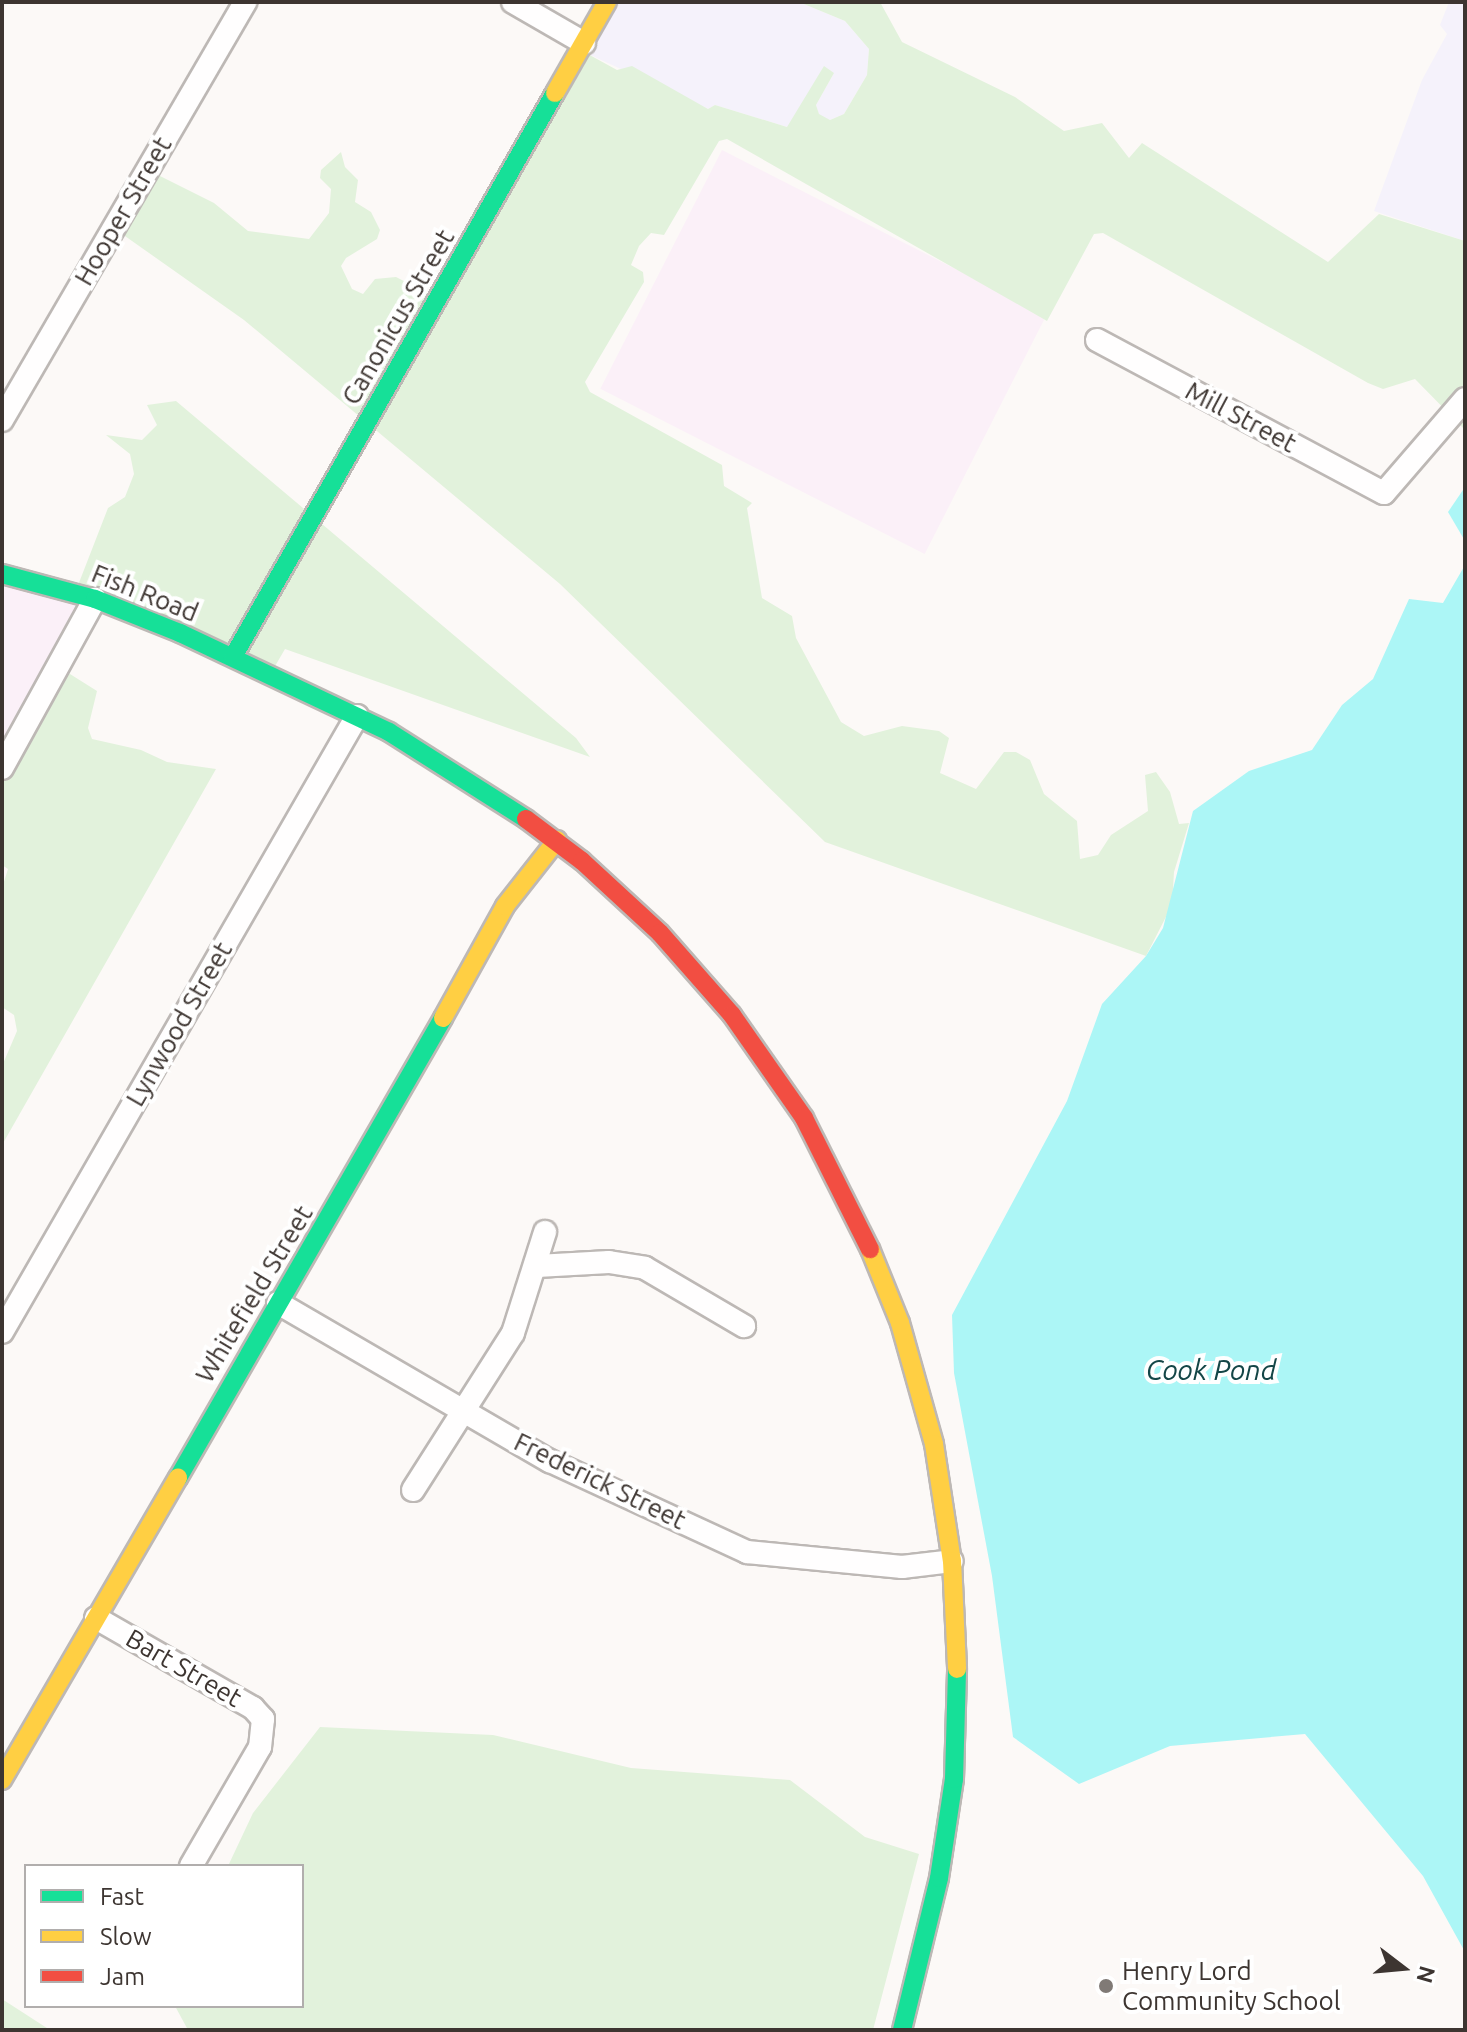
<!DOCTYPE html>
<style>
body{margin:0}
#map{position:relative;width:1467px;height:2032px;overflow:hidden;background:#fcf9f7;font-family:Ubuntu,sans-serif}
div>[style]{position:absolute}
.commercial>*{inset:0;background:#fbf0f8;transform-origin:0 0}
.industrial>*{inset:0;background:#f5f2fb}
.green>*{inset:0;background:#e2f2dc}
.water>*{inset:0;background:#acf6f6}
.roads{filter:drop-shadow(2px 0 #bdb8b5) drop-shadow(-2px 0 #bdb8b5) drop-shadow(0 2px #bdb8b5) drop-shadow(0 -2px #bdb8b5)}
.street>*{height:22px;margin:-11px;padding:0 11px;transform-origin:11px;border-radius:11px;background:#fffefe}
.fast>*{height:18px;margin:-9px;padding:0 9px;transform-origin:9px;border-radius:9px;background:#16e098}
.slow>*{height:18px;margin:-9px;padding:0 9px;transform-origin:9px;border-radius:9px;background:#ffcf43}
.jam>*{height:18px;margin:-9px;padding:0 9px;transform-origin:9px;border-radius:9px;background:#f24e42}
.dots>*{width:22px;height:22px;translate:-50% -50%;box-sizing:border-box;border:4px solid #fff;border-radius:50%}
span{translate:-50% -50%;white-space:nowrap;text-align:center;line-height:1.15;-webkit-text-stroke:8px #fff;paint-order:stroke}
.street-label{font-size:26px;color:#3d3531}
.poi-label{font-size:26px;color:#3d3531}
.left{translate:0 -50%;text-align:left}
.water-label{font-size:28px;color:#144647;font-style:italic}
.frame{position:absolute;inset:0;border:4px solid #3d3531;pointer-events:none}
.legend{position:absolute;left:24px;top:1864px;width:280px;height:144px;box-sizing:border-box;background:#fff;border:2px solid #b1aead;margin:0;padding:10px 14px;list-style:none;font-size:24px;color:#3d3531}
.legend li{display:flex;align-items:center;gap:16px;height:40px}
.legend b{width:40px;border:2px solid #b1aead}
.north{position:absolute;left:1363px;top:1928px;width:80px;height:80px;-webkit-text-stroke:6px #fff;paint-order:stroke;rotate:106deg;font-size:22px;font-weight:700;line-height:32px;text-align:center;color:#3d3531}
.north::after{content:'';display:block;margin:auto;width:28px;height:36px;background:#3d3531;clip-path:polygon(50% 0,100% 100%,50% 72%,0 100%)}
</style>
<div id="map">
<div class="commercial">
<i style="left:722px;top:150px;width:364px;height:268px;rotate:27deg"></i>
<i style="clip-path:polygon(2px 575px,91px 602px,2px 760px)"></i>
</div>
<div class="industrial">
<i style="clip-path:polygon(604px 2px,799px 2px,845px 21px,869px 49px,867px 75px,844px 114px,830px 120px,819px 115px,816px 105px,834px 73px,787px 127px,715px 105px,708px 109px,586px 53px)"></i>
<i style="clip-path:polygon(1449px 2px,1465px 2px,1465px 241px,1374px 211px,1422px 80px,1447px 34px,1440px 25px)"></i>
</div>
<div class="green">
<i style="clip-path:polygon(799px 2px,880px 2px,902px 42px,1015px 97px,1064px 131px,1102px 123px,1129px 158px,1142px 143px,1328px 262px,1379px 214px,1465px 241px,1465px 430px,1415px 379px,1383px 389px,1368px 383px,1103px 233px,1094px 234px,1047px 321px,727px 139px,719px 141px,664px 235px,651px 233px,639px 246px,631px 265px,643px 272px,644px 282px,585px 382px,590px 392px,722px 465px,724px 486px,752px 503px,747px 508px,762px 598px,792px 616px,796px 638px,841px 722px,864px 736px,902px 726px,939px 731px,949px 738px,940px 773px,976px 789px,1004px 752px,1016px 752px,1030px 760px,1044px 794px,1077px 821px,1080px 859px,1098px 855px,1111px 835px,1148px 811px,1145px 775px,1156px 772px,1170px 792px,1179px 824px,1189px 823px,1174px 872px,1172px 905px,1146px 956px,825px 842px,560px 584px,244px 320px,115px 229px,150px 171px,214px 203px,248px 231px,309px 239px,329px 213px,331px 189px,320px 178px,321px 170px,341px 152px,345px 167px,358px 180px,355px 202px,371px 212px,380px 230px,377px 239px,346px 258px,341px 266px,352px 289px,363px 294px,375px 279px,396px 277px,433px 296px,586px 53px,617px 70px,632px 66px,708px 109px,715px 105px,787px 127px,824px 66px,834px 73px,816px 105px,819px 114px,830px 120px,844px 114px,867px 75px,869px 49px,845px 21px)"></i>
<i style="clip-path:polygon(176px 401px,576px 738px,590px 757px,285px 649px,271px 673px,75px 593px,108px 508px,125px 497px,134px 474px,130px 454px,106px 435px,142px 440px,157px 425px,147px 405px)"></i>
<i style="clip-path:polygon(62px 669px,97px 691px,88px 728px,92px 739px,141px 750px,167px 762px,216px 769px,2px 1145px,2px 1066px,17px 1031px,14px 1015px,2px 1007px,2px 888px,8px 869px,2px 865px,2px 761px)"></i>
<i style="clip-path:polygon(320px 1727px,493px 1735px,631px 1768px,790px 1780px,865px 1837px,919px 1854px,873px 2030px,188px 2030px,175px 2006px,302px 2006px,302px 1866px,228px 1866px,253px 1813px)"></i>
<i style="clip-path:polygon(2px 1999px,50px 2030px,2px 2030px)"></i>
</div>
<div class="water">
<i style="clip-path:polygon(1465px 487px,1465px 541px,1448px 512px)"></i>
<i style="clip-path:polygon(1465px 565px,1465px 1952px,1423px 1876px,1305px 1734px,1170px 1746px,1079px 1784px,1013px 1737px,992px 1576px,954px 1373px,952px 1315px,1067px 1101px,1102px 1004px,1146px 956px,1163px 928px,1193px 811px,1249px 771px,1312px 750px,1342px 705px,1373px 679px,1409px 599px,1443px 603px)"></i>
</div>
<div class="roads">
<div class="street">
<i style="left:513px;top:2px;width:82px;rotate:30deg"></i>
<i style="left:1097px;top:340px;width:325px;rotate:28.1deg"></i>
<i style="left:1384px;top:493px;width:124px;rotate:-49.2deg"></i>
<i style="left:2px;top:420px;width:484px;rotate:-59.8deg"></i>
<i style="left:2px;top:768px;width:193px;rotate:-61.2deg"></i>
<i style="left:537px;top:1266px;width:72px;rotate:-3.2deg"></i>
<i style="left:609px;top:1262px;width:36px;rotate:9deg"></i>
<i style="left:645px;top:1268px;width:115px;rotate:30.4deg"></i>
<i style="left:278px;top:1303px;width:315px;rotate:30.2deg"></i>
<i style="left:550px;top:1461px;width:217px;rotate:24.8deg"></i>
<i style="left:747px;top:1552px;width:156px;rotate:5.5deg"></i>
<i style="left:902px;top:1567px;width:50px;rotate:-6.8deg"></i>
<i style="left:2px;top:1332px;width:711px;rotate:-60.05deg"></i>
<i style="left:413px;top:1490px;width:186px;rotate:-57.5deg"></i>
<i style="left:513px;top:1333px;width:106px;rotate:-72.4deg"></i>
<i style="left:96px;top:1618px;width:181px;rotate:29.8deg"></i>
<i style="left:253px;top:1708px;width:15px;rotate:48deg"></i>
<i style="left:263px;top:1719px;width:28px;rotate:96deg"></i>
<i style="left:260px;top:1747px;width:138px;rotate:120.1deg"></i>
</div>
<div class="fast">
<i style="left:2px;top:574px;width:96px;rotate:15deg"></i>
<i style="left:95px;top:599px;width:92px;rotate:21.8deg"></i>
<i style="left:180px;top:633px;width:231px;rotate:25.3deg"></i>
<i style="left:389px;top:732px;width:162px;rotate:32.4deg"></i>
<i style="left:233px;top:657px;width:649px;rotate:-60.28deg"></i>
<i style="left:178px;top:1478px;width:531px;rotate:-60.05deg"></i>
<i style="left:902px;top:2030px;width:156px;rotate:-76.3deg"></i>
<i style="left:939px;top:1878px;width:100px;rotate:-81.4deg"></i>
<i style="left:954px;top:1779px;width:110px;rotate:-88.4deg"></i>
</div>
<div class="slow">
<i style="left:555px;top:93px;width:105px;rotate:-60.3deg"></i>
<i style="left:443px;top:1018px;width:128px;rotate:-61deg"></i>
<i style="left:505px;top:906px;width:84px;rotate:-51.8deg"></i>
<i style="left:870px;top:1249px;width:80px;rotate:67.9deg"></i>
<i style="left:900px;top:1323px;width:126px;rotate:74.3deg"></i>
<i style="left:934px;top:1444px;width:118px;rotate:81.3deg"></i>
<i style="left:952px;top:1561px;width:108px;rotate:87.3deg"></i>
<i style="left:2px;top:1780px;width:350px;rotate:-59.8deg"></i>
</div>
<div class="jam">
<i style="left:526px;top:819px;width:70px;rotate:36.9deg"></i>
<i style="left:582px;top:861px;width:106px;rotate:42.7deg"></i>
<i style="left:660px;top:933px;width:109px;rotate:48.7deg"></i>
<i style="left:732px;top:1015px;width:126px;rotate:55deg"></i>
<i style="left:804px;top:1118px;width:147px;rotate:63.3deg"></i>
</div>
</div>
<div class="dots">
<i style="left:1106px;top:1986px;background:#807a76"></i>
</div>
<div class="street-label">
<span style="left:123px;top:211px;rotate:-60deg">Hooper Street</span>
<span style="left:398px;top:317px;rotate:-60deg">Canonicus Street</span>
<span style="left:1241px;top:417px;rotate:28deg">Mill Street</span>
<span style="left:145px;top:593px;rotate:22deg">Fish Road</span>
<span style="left:179px;top:1024px;rotate:-60deg">Lynwood Street</span>
<span style="left:254px;top:1294px;rotate:-59deg">Whitefield Street</span>
<span style="left:600px;top:1481px;rotate:26deg">Frederick Street</span>
<span style="left:184px;top:1668px;rotate:30deg">Bart Street</span>
</div>
<div class="poi-label">
<span class="left" style="left:1122px;top:1986px">Henry Lord<br>Community School</span>
</div>
<div class="water-label">
<span style="left:1211px;top:1370px">Cook Pond</span>
</div>
<div class="frame"></div>
<ul class="legend">
<li><b style="height:10px;background:#16e098"></b>Fast</li>
<li><b style="height:10px;background:#ffcf43"></b>Slow</li>
<li><b style="height:10px;background:#f24e42"></b>Jam</li>
</ul>
<div class="north">N</div>
</div>
